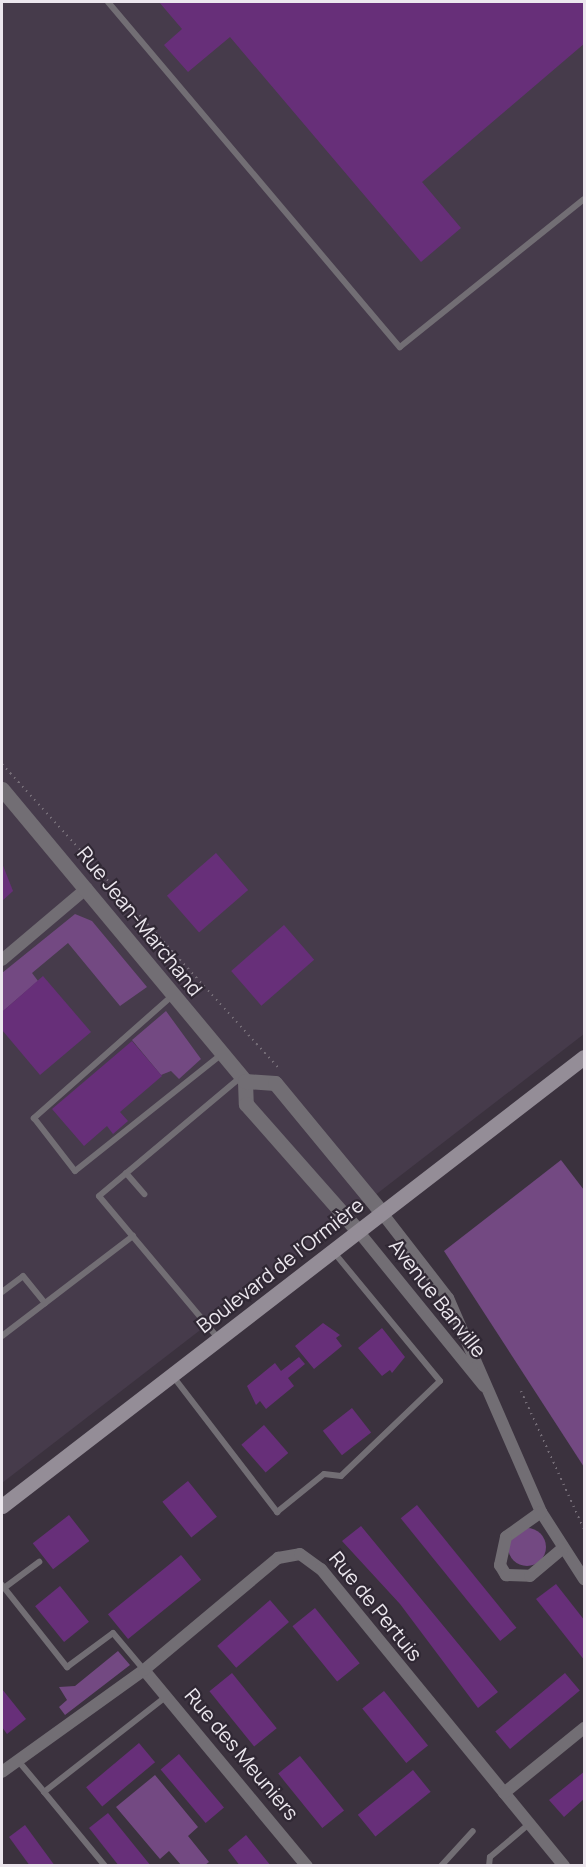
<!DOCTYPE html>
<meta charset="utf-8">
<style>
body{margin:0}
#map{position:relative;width:586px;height:1867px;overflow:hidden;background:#3b323e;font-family:Manrope,sans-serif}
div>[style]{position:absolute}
.built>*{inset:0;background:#463b4b}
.green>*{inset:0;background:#734982}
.round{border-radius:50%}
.building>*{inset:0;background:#672f79;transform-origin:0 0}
.path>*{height:2px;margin-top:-1px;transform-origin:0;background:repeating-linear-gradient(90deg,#756d77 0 1.5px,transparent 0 6px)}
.service>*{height:6px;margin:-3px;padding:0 3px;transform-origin:3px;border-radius:3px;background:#726e74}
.minor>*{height:12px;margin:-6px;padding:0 6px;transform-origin:6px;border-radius:6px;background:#726e74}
.tertiary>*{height:15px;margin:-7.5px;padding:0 7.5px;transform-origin:7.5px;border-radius:7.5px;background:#726e74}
.secondary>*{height:15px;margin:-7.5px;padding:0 7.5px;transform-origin:7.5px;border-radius:7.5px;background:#948d97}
span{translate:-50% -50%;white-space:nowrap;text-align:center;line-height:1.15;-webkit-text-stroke:4.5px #302834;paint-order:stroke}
.street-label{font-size:20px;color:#ece7ee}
.frame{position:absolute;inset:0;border:3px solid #ece7ee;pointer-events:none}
</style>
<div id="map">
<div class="built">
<i style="clip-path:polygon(2px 2px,584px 2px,584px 1034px,2px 1483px)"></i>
</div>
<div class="green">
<i style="clip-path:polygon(75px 914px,92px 921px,147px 987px,120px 1006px,68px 943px,32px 973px,38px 981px,2px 1012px,2px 973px)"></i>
<i style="clip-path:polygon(166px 1011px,201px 1059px,179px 1079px,171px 1071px,161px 1075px,132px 1040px)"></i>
<i style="clip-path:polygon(561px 1160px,584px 1190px,584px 1467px,444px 1251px)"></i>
<i class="round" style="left:508px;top:1528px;width:38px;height:38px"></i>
<i style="clip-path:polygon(118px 1651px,130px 1665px,65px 1715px,59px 1707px,67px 1700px,59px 1687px,75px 1686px)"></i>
<i style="clip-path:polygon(155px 1775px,198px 1827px,188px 1836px,209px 1862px,205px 1865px,181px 1865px,169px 1851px,160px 1859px,116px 1807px)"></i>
</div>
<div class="building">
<i style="clip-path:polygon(159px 2px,585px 2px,585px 43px,422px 182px,461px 228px,421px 262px,230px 37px,188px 72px,164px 45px,182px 29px)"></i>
<i style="left:216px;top:853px;width:49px;height:65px;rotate:49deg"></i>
<i style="clip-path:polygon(2px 863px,13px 891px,2px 901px)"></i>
<i style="left:284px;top:925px;width:46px;height:70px;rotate:49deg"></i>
<i style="clip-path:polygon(43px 976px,91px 1032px,40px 1075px,2px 1030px,2px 1012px)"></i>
<i style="clip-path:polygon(132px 1041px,162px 1076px,120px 1112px,128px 1121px,113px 1134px,107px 1126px,84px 1146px,52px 1109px)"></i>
<i style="clip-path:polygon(323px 1323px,340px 1335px,336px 1338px,342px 1346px,314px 1369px,295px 1346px)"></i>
<i style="clip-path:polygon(382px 1328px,405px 1357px,392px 1373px,390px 1370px,382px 1376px,358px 1348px)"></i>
<i style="clip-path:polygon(299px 1357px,305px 1364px,288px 1378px,294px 1386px,266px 1409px,260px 1401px,256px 1405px,247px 1386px,275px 1363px,281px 1371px)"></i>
<i style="left:352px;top:1408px;width:31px;height:37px;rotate:52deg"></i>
<i style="left:264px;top:1425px;width:37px;height:30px;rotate:49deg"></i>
<i style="left:188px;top:1481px;width:46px;height:33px;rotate:51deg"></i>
<i style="left:417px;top:1505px;width:158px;height:21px;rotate:51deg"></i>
<i style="left:69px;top:1515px;width:33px;height:46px;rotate:52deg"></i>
<i style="clip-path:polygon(361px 1526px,498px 1692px,478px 1708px,400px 1604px,342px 1541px)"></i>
<i style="left:181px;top:1555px;width:32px;height:94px;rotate:51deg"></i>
<i style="clip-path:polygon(556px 1584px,585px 1621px,585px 1661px,536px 1599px)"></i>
<i style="left:60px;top:1586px;width:46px;height:32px;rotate:51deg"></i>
<i style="left:270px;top:1600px;width:29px;height:70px;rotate:49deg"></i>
<i style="left:315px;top:1608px;width:71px;height:29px;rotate:51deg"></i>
<i style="left:232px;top:1673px;width:71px;height:29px;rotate:51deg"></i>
<i style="left:565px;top:1673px;width:23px;height:91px;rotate:50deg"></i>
<i style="clip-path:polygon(2px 1689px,26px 1719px,7px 1734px,2px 1727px)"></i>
<i style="left:384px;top:1691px;width:70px;height:28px;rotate:51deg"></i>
<i style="left:139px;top:1743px;width:25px;height:69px;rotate:50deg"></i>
<i style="left:179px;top:1754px;width:70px;height:24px;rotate:50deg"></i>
<i style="left:300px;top:1756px;width:70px;height:28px;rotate:51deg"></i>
<i style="left:413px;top:1770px;width:28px;height:71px;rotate:51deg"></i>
<i style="clip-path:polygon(585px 1771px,585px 1798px,564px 1817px,549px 1800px)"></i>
<i style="clip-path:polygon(108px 1813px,151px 1866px,119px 1866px,89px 1828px)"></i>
<i style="clip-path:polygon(25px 1825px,55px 1866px,30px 1866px,9px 1837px)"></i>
<i style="clip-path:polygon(246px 1835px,271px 1866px,240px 1866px,228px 1850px)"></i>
</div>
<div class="path">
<i style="left:2px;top:764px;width:413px;rotate:47.7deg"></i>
<i style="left:521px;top:1391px;width:152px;rotate:65.5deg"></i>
</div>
<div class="service">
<i style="left:108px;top:2px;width:452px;rotate:49.8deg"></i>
<i style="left:400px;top:347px;width:236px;rotate:-38.8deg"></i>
<i style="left:173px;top:995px;width:186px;rotate:138.5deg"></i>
<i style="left:34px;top:1118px;width:67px;rotate:52.3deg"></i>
<i style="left:75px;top:1171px;width:186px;rotate:-38.5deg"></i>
<i style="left:126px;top:1173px;width:28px;rotate:49deg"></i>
<i style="left:2px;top:1292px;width:26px;rotate:-37deg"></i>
<i style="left:23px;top:1276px;width:35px;rotate:51deg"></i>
<i style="left:2px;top:1336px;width:165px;rotate:-37.4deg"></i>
<i style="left:218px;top:1338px;width:185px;rotate:-130deg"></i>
<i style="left:99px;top:1196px;width:185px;rotate:-40deg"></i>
<i style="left:172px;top:1375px;width:173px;rotate:52.5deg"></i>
<i style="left:277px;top:1512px;width:60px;rotate:-39deg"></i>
<i style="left:324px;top:1474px;width:17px;rotate:7deg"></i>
<i style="left:341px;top:1476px;width:137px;rotate:-43.8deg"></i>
<i style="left:440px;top:1381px;width:168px;rotate:-129.5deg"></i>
<i style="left:2px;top:1585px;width:105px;rotate:51.6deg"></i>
<i style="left:67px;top:1667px;width:57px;rotate:-36.5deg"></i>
<i style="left:113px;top:1633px;width:48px;rotate:50deg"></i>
<i style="left:4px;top:1588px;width:44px;rotate:-36.6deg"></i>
<i style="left:20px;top:1763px;width:38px;rotate:50deg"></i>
<i style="left:105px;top:1866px;width:96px;rotate:-129.5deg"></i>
<i style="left:44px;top:1792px;width:156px;rotate:-38deg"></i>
<i style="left:441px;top:1866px;width:47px;rotate:-47.6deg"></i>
<i style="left:489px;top:1866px;width:9px;rotate:-84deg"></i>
<i style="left:490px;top:1857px;width:51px;rotate:-40.2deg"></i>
</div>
<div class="minor">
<i style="left:2px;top:960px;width:111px;rotate:-40.3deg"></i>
<i style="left:382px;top:1213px;width:108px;rotate:52.2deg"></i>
<i style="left:448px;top:1298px;width:233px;rotate:66.5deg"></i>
<i style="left:541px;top:1512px;width:80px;rotate:57.3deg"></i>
<i style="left:358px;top:1231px;width:200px;rotate:50.9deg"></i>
<i style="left:541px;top:1512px;width:43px;rotate:144.5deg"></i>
<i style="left:506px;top:1537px;width:29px;rotate:102deg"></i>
<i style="left:500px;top:1565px;width:12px;rotate:59deg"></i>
<i style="left:506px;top:1575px;width:24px;rotate:2deg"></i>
<i style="left:530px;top:1576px;width:42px;rotate:-40.2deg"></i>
<i style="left:144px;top:1670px;width:255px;rotate:50.3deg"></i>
<i style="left:2px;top:1772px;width:175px;rotate:-35.7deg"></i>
<i style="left:144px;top:1670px;width:175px;rotate:-39.9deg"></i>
<i style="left:278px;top:1558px;width:22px;rotate:-10deg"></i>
<i style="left:300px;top:1554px;width:26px;rotate:36deg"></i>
<i style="left:321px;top:1569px;width:384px;rotate:50.7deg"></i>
<i style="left:504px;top:1793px;width:103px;rotate:-39.1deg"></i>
</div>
<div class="tertiary">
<i style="left:2px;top:789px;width:380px;rotate:50.2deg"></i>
<i style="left:245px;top:1081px;width:23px;rotate:88deg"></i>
<i style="left:246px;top:1104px;width:169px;rotate:48.6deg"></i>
<i style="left:245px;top:1081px;width:30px;rotate:4deg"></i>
<i style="left:275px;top:1083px;width:168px;rotate:50.5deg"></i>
</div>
<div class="secondary">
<i style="left:2px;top:1506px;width:735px;rotate:-37.65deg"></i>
</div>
<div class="street-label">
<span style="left:140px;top:921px;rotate:51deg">Rue Jean-Marchand</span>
<span style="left:280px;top:1265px;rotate:-38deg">Boulevard de l'Ormière</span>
<span style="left:438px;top:1298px;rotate:52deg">Avenue Banville</span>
<span style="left:376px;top:1606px;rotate:51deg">Rue de Pertuis</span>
<span style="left:242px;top:1754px;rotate:50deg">Rue des Meuniers</span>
</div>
<div class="frame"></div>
</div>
